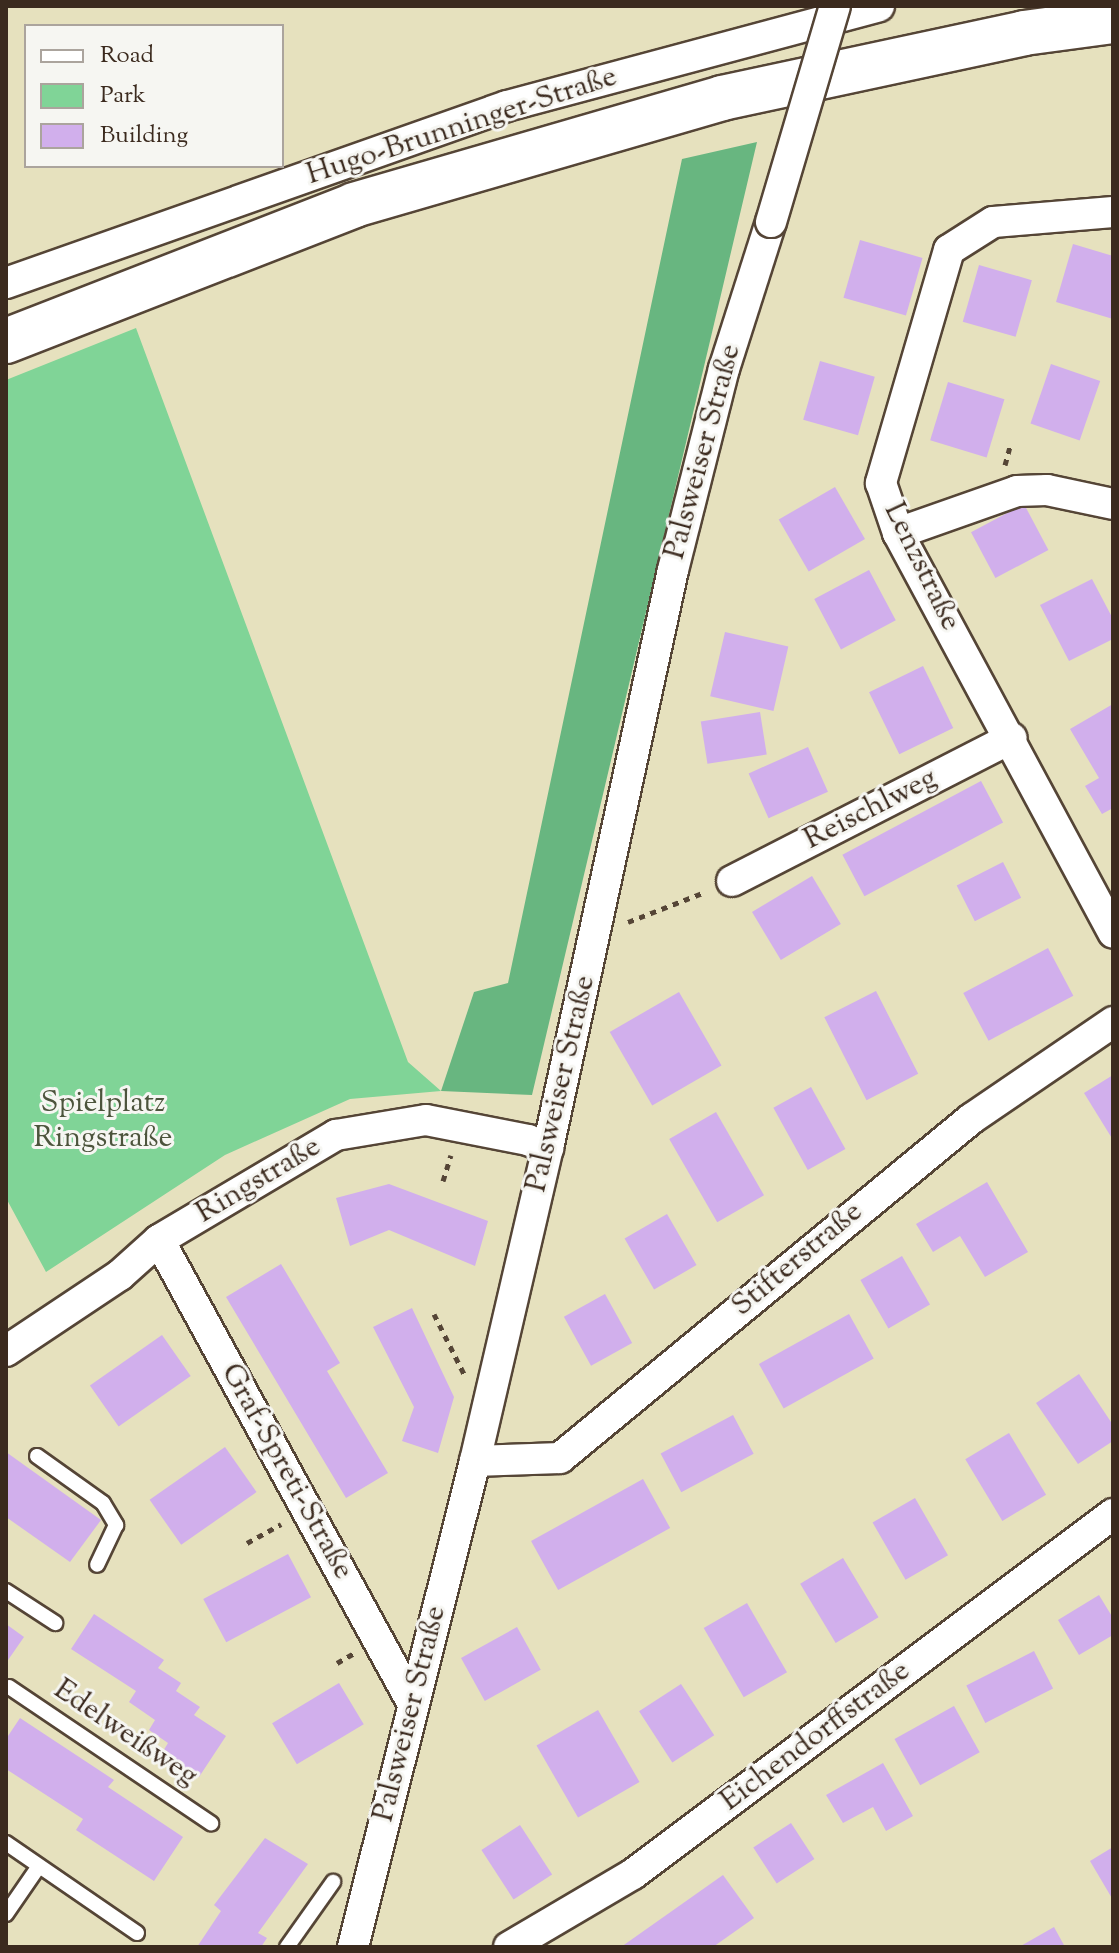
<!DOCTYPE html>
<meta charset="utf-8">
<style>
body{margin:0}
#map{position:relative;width:1119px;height:1953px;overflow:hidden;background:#e6e1be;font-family:"Sorts Mill Goudy",serif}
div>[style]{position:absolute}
.green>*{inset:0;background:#80d497}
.forest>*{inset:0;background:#68b680}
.building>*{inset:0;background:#d1afec;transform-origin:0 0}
.path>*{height:5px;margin-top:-2.5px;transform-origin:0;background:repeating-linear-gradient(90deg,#554536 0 6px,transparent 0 12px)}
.roads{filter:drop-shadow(2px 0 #554536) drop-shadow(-2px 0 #554536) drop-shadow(0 2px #554536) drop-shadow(0 -2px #554536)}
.lane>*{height:14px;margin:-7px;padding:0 7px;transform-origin:7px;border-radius:7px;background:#fff}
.street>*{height:30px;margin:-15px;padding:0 15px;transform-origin:15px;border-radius:15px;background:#fff}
.highway>*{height:44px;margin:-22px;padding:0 22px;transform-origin:22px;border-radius:22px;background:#fff}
.bridges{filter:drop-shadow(2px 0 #554536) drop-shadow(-2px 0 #554536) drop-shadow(0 2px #554536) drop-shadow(0 -2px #554536)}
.street-bridge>*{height:30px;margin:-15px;padding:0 15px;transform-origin:15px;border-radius:15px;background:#fff}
span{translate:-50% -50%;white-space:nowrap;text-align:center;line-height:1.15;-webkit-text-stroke:6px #f6f6f2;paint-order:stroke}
.street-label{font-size:30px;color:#3b2a1e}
.park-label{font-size:30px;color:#4c543c}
.frame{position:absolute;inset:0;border:8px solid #3b2a1e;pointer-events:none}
.legend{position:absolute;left:24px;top:24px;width:260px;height:144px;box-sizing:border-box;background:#f6f6f2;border:2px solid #aba49d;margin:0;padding:10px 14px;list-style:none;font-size:24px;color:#3b2a1e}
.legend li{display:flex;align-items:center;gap:16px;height:40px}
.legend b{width:40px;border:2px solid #aba49d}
</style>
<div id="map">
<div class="green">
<i style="clip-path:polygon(136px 328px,408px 1062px,441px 1091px,350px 1099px,225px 1155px,46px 1272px,6px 1198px,6px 380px)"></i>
</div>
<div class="forest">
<i style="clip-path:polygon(757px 142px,532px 1095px,441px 1091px,474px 992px,508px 983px,682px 159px)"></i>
</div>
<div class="building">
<i style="left:860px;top:240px;width:65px;height:60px;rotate:16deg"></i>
<i style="clip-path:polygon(1073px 244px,1113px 256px,1113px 319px,1056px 302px)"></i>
<i style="left:979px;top:265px;width:55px;height:59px;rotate:16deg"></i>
<i style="left:820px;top:361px;width:57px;height:61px;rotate:16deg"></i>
<i style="left:1051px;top:364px;width:52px;height:63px;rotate:19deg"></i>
<i style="left:948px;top:382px;width:59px;height:61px;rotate:17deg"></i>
<i style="left:835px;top:487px;width:60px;height:65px;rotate:60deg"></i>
<i style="left:1024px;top:504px;width:52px;height:60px;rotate:62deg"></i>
<i style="left:869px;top:570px;width:57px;height:62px;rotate:62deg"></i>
<i style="clip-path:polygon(1092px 579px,1113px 619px,1113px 639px,1069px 661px,1040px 605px)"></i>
<i style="left:725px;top:632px;width:65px;height:66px;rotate:13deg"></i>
<i style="left:923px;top:666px;width:69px;height:60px;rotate:64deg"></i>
<i style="clip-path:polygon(1113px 704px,1113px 808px,1102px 814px,1085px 786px,1099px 778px,1070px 729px)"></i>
<i style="left:760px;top:712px;width:43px;height:60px;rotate:81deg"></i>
<i style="left:808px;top:747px;width:49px;height:65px;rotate:66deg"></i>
<i style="left:981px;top:781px;width:47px;height:157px;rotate:62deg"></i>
<i style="left:1003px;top:862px;width:40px;height:52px;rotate:63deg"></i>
<i style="left:812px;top:876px;width:56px;height:70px;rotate:59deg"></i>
<i style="left:1048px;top:948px;width:54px;height:96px;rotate:62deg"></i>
<i style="left:876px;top:991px;width:93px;height:58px;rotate:63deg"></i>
<i style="left:679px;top:992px;width:85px;height:80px;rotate:60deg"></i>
<i style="clip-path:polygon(1113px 1075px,1113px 1140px,1084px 1093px)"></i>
<i style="left:811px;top:1087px;width:71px;height:43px;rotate:61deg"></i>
<i style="left:716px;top:1112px;width:96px;height:54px;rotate:60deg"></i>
<i style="clip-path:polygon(987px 1182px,1028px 1252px,985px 1277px,960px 1236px,933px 1252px,916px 1224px)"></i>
<i style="clip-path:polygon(389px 1184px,488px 1221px,475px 1266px,389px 1230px,350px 1246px,336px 1198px)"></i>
<i style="left:667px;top:1214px;width:59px;height:49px;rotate:60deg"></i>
<i style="left:902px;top:1256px;width:56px;height:48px;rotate:60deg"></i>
<i style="clip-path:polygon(281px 1264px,340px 1363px,327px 1371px,388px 1473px,346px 1498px,226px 1297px)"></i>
<i style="left:605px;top:1294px;width:56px;height:47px;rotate:61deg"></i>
<i style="clip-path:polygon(412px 1308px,454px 1397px,438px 1453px,402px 1441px,414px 1407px,373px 1327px)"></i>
<i style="left:849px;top:1314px;width:51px;height:103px;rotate:61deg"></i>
<i style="left:162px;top:1335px;width:50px;height:88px;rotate:55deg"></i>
<i style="clip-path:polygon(1079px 1374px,1113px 1425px,1113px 1441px,1078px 1464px,1036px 1403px)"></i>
<i style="left:733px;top:1415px;width:44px;height:82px;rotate:62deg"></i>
<i style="left:1009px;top:1433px;width:72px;height:51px;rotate:59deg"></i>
<i style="left:225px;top:1447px;width:55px;height:92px;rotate:55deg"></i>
<i style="clip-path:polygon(6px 1452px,101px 1520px,70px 1562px,6px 1517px)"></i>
<i style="left:643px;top:1479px;width:56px;height:128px;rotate:61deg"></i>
<i style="left:915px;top:1498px;width:66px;height:49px;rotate:60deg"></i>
<i style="left:288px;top:1554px;width:49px;height:96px;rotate:62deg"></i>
<i style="left:843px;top:1558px;width:69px;height:50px;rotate:59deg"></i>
<i style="clip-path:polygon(1099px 1595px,1113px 1618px,1113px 1635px,1079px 1655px,1058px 1620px)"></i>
<i style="left:747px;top:1603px;width:80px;height:50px;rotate:60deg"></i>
<i style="clip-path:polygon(94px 1614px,164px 1660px,158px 1668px,181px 1683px,176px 1691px,200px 1707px,194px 1715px,226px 1736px,199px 1777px,162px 1753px,168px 1743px,149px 1730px,155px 1720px,129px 1702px,136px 1691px,71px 1649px)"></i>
<i style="clip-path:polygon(6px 1624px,24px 1637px,6px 1663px)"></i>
<i style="left:517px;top:1627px;width:49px;height:64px;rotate:61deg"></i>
<i style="left:1034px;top:1651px;width:42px;height:76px;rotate:63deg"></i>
<i style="left:339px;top:1683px;width:48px;height:78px;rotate:59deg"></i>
<i style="left:681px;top:1684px;width:61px;height:50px;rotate:57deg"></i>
<i style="left:954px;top:1706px;width:53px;height:68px;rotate:61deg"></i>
<i style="left:598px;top:1710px;width:83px;height:71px;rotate:60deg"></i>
<i style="clip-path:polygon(20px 1718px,114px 1780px,108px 1787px,183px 1837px,154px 1881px,76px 1830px,83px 1819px,6px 1769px,6px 1739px)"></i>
<i style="clip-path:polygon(883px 1763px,913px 1816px,886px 1831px,873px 1807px,843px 1823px,826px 1795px)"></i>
<i style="left:791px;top:1823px;width:43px;height:45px;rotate:57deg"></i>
<i style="left:520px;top:1825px;width:59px;height:46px;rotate:57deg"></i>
<i style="clip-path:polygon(265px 1838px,308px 1864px,258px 1933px,267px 1938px,261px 1947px,197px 1947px,221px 1911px,214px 1905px)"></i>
<i style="clip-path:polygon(1113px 1847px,1113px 1900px,1090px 1861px)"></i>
<i style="clip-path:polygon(723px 1875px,754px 1918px,713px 1947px,621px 1947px)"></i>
<i style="clip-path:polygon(1054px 1927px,1065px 1947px,1019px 1947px)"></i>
</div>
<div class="path">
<i style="left:1005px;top:465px;width:23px;rotate:-75deg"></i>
<i style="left:628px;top:922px;width:83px;rotate:-21.3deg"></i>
<i style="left:443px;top:1181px;width:27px;rotate:-73deg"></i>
<i style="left:434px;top:1314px;width:67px;rotate:63.4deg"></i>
<i style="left:247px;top:1543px;width:39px;rotate:-29deg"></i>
<i style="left:337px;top:1663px;width:20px;rotate:-30deg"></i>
</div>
<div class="roads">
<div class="lane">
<i style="left:37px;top:1456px;width:81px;rotate:35.5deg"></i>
<i style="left:103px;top:1503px;width:26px;rotate:59deg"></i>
<i style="left:116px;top:1525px;width:44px;rotate:115.4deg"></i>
<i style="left:6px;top:1591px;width:59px;rotate:33.1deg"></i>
<i style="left:9px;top:1687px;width:244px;rotate:34deg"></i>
<i style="left:6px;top:1843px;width:159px;rotate:34.5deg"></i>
<i style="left:6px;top:1914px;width:58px;rotate:-55.5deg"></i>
<i style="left:287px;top:1947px;width:80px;rotate:-54.7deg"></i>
</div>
<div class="street">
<i style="left:1113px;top:212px;width:120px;rotate:175.2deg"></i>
<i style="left:993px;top:222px;width:52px;rotate:147.5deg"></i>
<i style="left:949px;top:250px;width:243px;rotate:106.3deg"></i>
<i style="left:881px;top:483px;width:53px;rotate:71.2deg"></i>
<i style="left:898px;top:533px;width:454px;rotate:61.7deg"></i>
<i style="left:6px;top:283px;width:531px;rotate:-19.46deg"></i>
<i style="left:507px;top:106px;width:385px;rotate:-15deg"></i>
<i style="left:898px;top:533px;width:126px;rotate:-19.4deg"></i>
<i style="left:1017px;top:491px;width:30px;rotate:-2deg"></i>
<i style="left:1047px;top:490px;width:67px;rotate:12deg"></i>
<i style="left:732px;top:881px;width:314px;rotate:-27.1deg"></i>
<i style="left:159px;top:1240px;width:529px;rotate:61.3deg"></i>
<i style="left:6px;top:1351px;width:137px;rotate:-33.7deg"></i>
<i style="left:120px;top:1275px;width:52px;rotate:-41.9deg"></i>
<i style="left:159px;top:1240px;width:206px;rotate:-30.7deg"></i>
<i style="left:336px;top:1135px;width:91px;rotate:-9.5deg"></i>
<i style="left:426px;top:1120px;width:104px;rotate:11.1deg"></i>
<i style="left:528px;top:1140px;width:22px;rotate:22deg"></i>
<i style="left:475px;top:1461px;width:85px;rotate:-2deg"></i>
<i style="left:560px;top:1458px;width:533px;rotate:-39.52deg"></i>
<i style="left:971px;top:1119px;width:172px;rotate:-34.3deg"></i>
<i style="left:353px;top:1947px;width:501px;rotate:-75.91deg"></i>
<i style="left:475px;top:1461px;width:321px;rotate:-76.9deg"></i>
<i style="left:548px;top:1148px;width:591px;rotate:-77.8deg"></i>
<i style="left:673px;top:570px;width:207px;rotate:-75.8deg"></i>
<i style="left:724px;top:369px;width:154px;rotate:-72.3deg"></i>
<i style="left:509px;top:1947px;width:144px;rotate:-30.5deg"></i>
<i style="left:633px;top:1874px;width:600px;rotate:-36.87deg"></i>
</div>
<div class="highway">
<i style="left:6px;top:341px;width:374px;rotate:-21.3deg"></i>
<i style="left:354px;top:205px;width:383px;rotate:-16.2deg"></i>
<i style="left:722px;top:98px;width:309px;rotate:-12.1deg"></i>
<i style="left:1024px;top:33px;width:90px;rotate:-7.7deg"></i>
</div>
</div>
<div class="bridges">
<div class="street-bridge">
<i style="left:771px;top:222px;width:225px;rotate:-73.5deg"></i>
</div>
</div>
<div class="street-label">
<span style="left:462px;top:127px;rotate:-18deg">Hugo-Brunninger-Straße</span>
<span style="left:704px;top:452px;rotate:-75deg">Palsweiser Straße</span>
<span style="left:921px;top:567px;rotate:64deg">Lenzstraße</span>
<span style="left:871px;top:810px;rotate:-27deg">Reischlweg</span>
<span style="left:562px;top:1084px;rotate:-77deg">Palsweiser Straße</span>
<span style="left:259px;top:1181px;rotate:-31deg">Ringstraße</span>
<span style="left:798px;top:1260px;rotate:-40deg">Stifterstraße</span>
<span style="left:286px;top:1472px;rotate:61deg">Graf-Spreti-Straße</span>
<span style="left:411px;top:1714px;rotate:-76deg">Palsweiser Straße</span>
<span style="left:125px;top:1734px;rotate:34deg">Edelweißweg</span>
<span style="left:816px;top:1737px;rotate:-37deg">Eichendorffstraße</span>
</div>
<div class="park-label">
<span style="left:103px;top:1121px">Spielplatz<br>Ringstraße</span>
</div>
<div class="frame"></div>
<ul class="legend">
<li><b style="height:10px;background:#fff"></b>Road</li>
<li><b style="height:22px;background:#80d497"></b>Park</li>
<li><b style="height:22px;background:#d1afec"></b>Building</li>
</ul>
</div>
